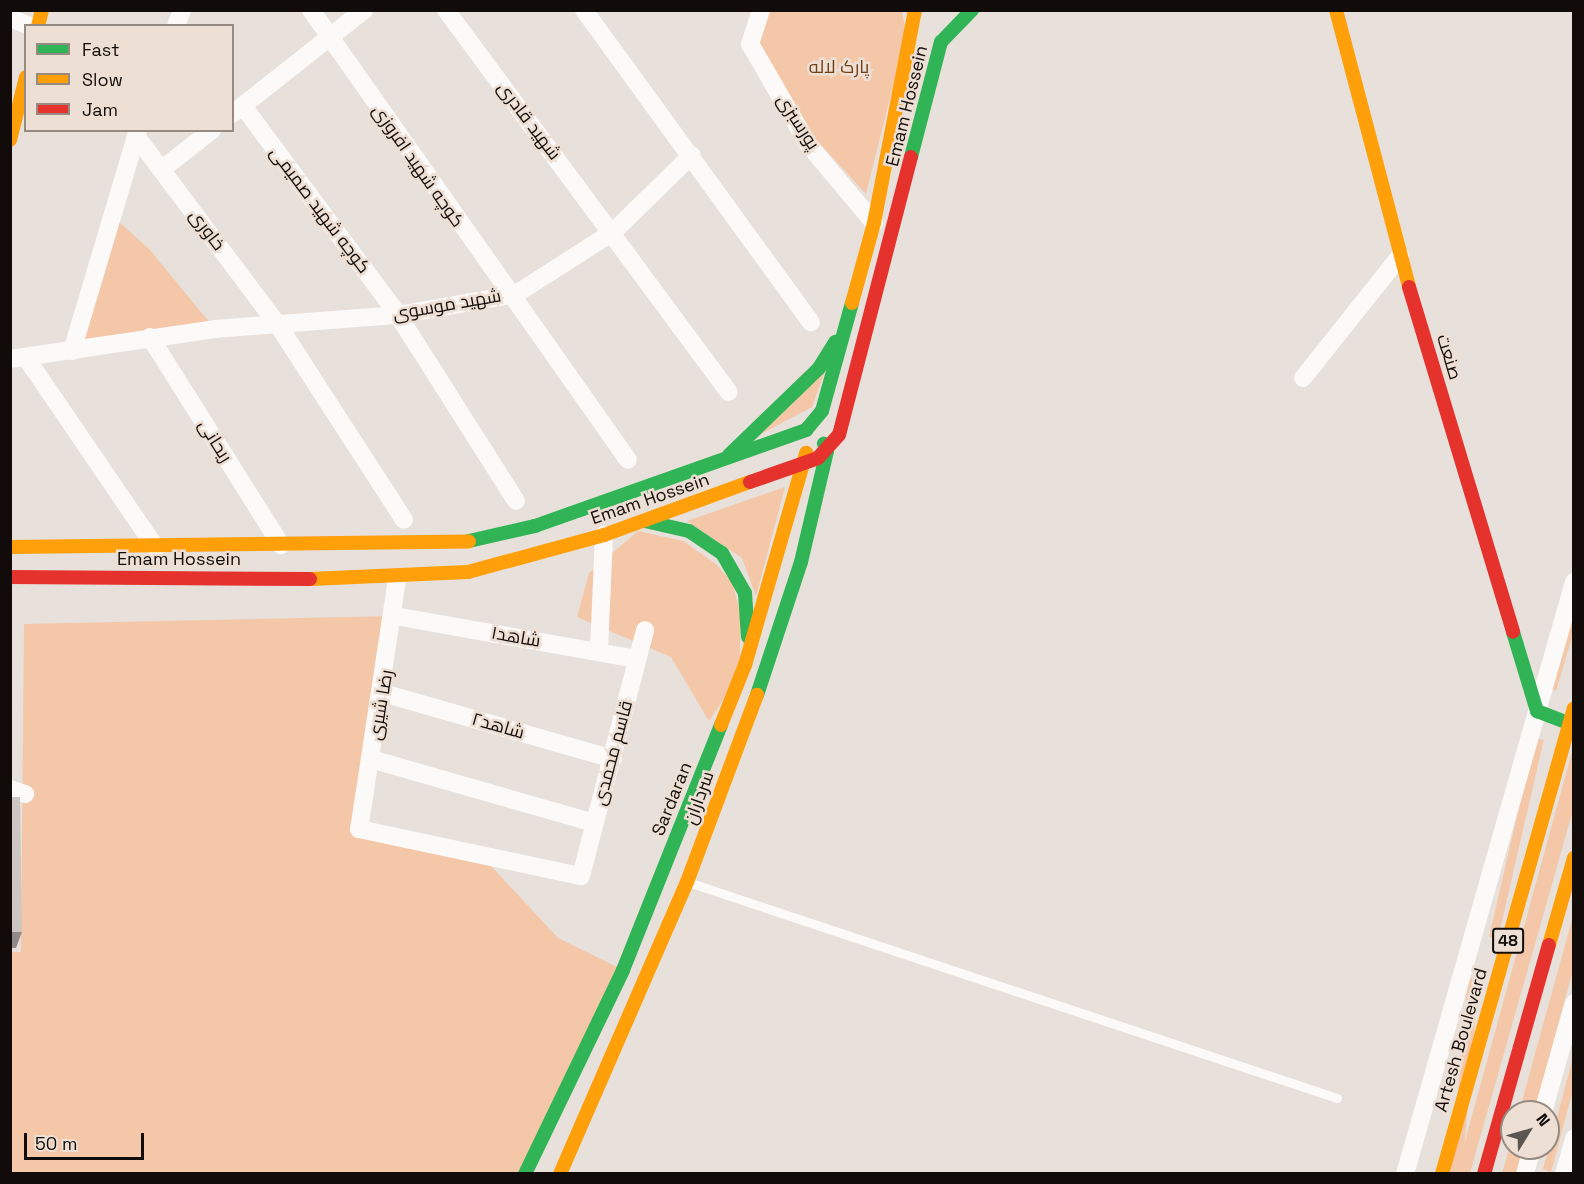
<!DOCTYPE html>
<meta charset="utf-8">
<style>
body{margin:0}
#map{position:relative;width:1584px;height:1184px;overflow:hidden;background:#e8e0da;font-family:"Space Grotesk",Cairo,sans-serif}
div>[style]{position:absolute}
.green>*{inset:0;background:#f3c7a7;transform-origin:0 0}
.lane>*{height:9px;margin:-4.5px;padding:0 4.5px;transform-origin:4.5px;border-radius:4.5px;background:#fcfaf9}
.street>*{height:18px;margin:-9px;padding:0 9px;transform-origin:9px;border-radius:9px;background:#fcfaf9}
.fast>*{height:14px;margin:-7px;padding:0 7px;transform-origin:7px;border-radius:7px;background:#30b455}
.slow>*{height:14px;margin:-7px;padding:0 7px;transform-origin:7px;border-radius:7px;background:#ff9f0a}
.jam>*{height:14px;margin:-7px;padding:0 7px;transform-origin:7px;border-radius:7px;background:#e5322d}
.shaded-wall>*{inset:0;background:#908b88}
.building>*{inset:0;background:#cdc6c2}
span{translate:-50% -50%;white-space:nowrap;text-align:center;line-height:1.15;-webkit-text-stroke:5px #eedfd4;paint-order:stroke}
.shield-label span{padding:2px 4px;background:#eedfd4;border:2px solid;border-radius:4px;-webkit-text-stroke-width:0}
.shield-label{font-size:16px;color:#110c09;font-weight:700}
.park-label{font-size:18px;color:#703f15}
.street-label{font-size:18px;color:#110c09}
.frame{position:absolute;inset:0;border:12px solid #110c09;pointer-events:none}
.legend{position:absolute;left:24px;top:24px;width:210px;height:108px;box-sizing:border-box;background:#eedfd4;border:2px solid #968b83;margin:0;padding:8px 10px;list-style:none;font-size:18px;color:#110c09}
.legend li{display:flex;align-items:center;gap:12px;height:30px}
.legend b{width:30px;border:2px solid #968b83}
.north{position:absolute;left:1500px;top:1100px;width:60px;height:60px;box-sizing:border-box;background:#eedfd4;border:2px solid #968b83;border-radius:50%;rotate:53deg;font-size:16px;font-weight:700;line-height:24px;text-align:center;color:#110c09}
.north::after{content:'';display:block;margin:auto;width:21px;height:27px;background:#5c5652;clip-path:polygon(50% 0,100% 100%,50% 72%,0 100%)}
.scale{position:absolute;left:24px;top:1133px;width:120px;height:27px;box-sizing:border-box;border:3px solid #110c09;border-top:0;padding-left:8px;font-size:18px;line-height:21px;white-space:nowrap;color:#110c09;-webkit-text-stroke:4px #eedfd4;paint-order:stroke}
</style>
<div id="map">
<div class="green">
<i style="clip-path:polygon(770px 11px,902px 11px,906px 34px,866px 194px,813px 136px,759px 41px)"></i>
<i style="clip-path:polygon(110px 214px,149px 249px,215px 329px,72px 351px)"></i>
<i style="clip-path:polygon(826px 368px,812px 407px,759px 435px)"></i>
<i style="clip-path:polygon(785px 487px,756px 596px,742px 558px,687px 521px)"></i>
<i style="clip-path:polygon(638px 531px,683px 541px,716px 564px,733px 584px,741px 618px,739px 675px,709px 721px,671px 657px,577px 617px,589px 573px)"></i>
<i style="clip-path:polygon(1573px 595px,1573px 634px,1556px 691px,1547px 686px)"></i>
<i style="clip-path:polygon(395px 616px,359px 829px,476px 850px,558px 938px,623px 970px,525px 1173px,11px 1174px,10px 952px,21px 952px,24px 624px)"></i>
<i style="left:1535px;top:738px;width:9px;height:204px;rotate:13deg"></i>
<i style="clip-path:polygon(1573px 748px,1573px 810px,1470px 1173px,1456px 1174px)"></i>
<i style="clip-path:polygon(1573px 916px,1573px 970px,1534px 1112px,1519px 1112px)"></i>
<i style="left:1468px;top:978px;width:11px;height:204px;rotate:5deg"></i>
<i style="clip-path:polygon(1573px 1058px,1573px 1090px,1551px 1172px,1543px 1169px)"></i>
<i style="clip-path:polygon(1512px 1138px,1512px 1148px,1524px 1148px,1517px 1173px,1502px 1174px)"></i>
</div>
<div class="lane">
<i style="left:688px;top:882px;width:684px;rotate:18.41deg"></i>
</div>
<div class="street">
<i style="left:311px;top:10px;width:550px;rotate:54.84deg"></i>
<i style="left:446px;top:10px;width:475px;rotate:53.5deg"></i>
<i style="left:584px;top:10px;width:386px;rotate:54deg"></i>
<i style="left:761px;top:10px;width:36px;rotate:108deg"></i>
<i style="left:750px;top:44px;width:116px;rotate:59.9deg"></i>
<i style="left:808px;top:144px;width:103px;rotate:50.1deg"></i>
<i style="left:10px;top:18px;width:22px;rotate:22deg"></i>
<i style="left:176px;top:26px;width:17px;rotate:-69deg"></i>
<i style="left:243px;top:106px;width:260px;rotate:53.4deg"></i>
<i style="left:398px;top:315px;width:220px;rotate:57.6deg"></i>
<i style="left:232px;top:114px;width:168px;rotate:-38.2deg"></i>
<i style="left:136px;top:136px;width:236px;rotate:53.1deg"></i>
<i style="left:278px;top:325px;width:232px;rotate:57.1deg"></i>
<i style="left:161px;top:170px;width:65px;rotate:-38.1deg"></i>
<i style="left:150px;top:337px;width:246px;rotate:57.8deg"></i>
<i style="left:72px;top:351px;width:231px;rotate:-73.4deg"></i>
<i style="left:10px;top:359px;width:207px;rotate:-8.3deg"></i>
<i style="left:215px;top:329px;width:184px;rotate:-4.4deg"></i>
<i style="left:398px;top:315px;width:120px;rotate:-10.1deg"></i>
<i style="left:516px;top:294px;width:115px;rotate:-32.6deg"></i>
<i style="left:613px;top:232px;width:110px;rotate:-44.3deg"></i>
<i style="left:27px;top:359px;width:229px;rotate:55.7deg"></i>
<i style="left:1303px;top:378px;width:156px;rotate:-51.5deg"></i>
<i style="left:397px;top:579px;width:253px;rotate:98.6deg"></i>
<i style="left:359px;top:829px;width:227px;rotate:12deg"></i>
<i style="left:581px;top:876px;width:254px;rotate:-75.4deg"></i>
<i style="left:395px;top:616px;width:246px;rotate:10.1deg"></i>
<i style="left:599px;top:650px;width:115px;rotate:-87.5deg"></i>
<i style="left:383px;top:693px;width:239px;rotate:16deg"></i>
<i style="left:371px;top:759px;width:232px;rotate:16deg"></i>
<i style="left:10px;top:789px;width:16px;rotate:18deg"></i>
<i style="left:1543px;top:1112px;width:113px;rotate:-74.1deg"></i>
<i style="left:1405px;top:1174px;width:616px;rotate:-74.07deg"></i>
<i style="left:1525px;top:1174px;width:27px;rotate:-75deg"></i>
<i style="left:1564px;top:1174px;width:37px;rotate:-74deg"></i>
</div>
<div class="fast">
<i style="left:911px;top:157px;width:119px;rotate:-75.4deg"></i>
<i style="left:941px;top:42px;width:45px;rotate:-45.9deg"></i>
<i style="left:729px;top:455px;width:125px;rotate:-44deg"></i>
<i style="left:819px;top:368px;width:31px;rotate:-58deg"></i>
<i style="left:645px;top:521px;width:45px;rotate:12.8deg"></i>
<i style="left:689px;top:531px;width:40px;rotate:34deg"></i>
<i style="left:722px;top:553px;width:46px;rotate:60.1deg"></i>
<i style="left:745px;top:593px;width:44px;rotate:86.1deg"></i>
<i style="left:469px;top:541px;width:68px;rotate:-12.8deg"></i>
<i style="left:535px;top:526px;width:288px;rotate:-19.5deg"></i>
<i style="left:806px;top:430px;width:25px;rotate:-50deg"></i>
<i style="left:822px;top:411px;width:112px;rotate:-74.5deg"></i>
<i style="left:1513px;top:632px;width:83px;rotate:73.1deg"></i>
<i style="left:757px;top:695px;width:140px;rotate:-71.7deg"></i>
<i style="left:801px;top:562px;width:114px;rotate:-76.8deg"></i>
<i style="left:827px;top:451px;width:8px;rotate:-113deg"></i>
<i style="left:1537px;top:711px;width:34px;rotate:21deg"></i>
<i style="left:525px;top:1174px;width:226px;rotate:-64.3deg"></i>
<i style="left:623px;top:970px;width:264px;rotate:-68.2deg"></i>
</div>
<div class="slow">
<i style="left:1336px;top:10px;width:286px;rotate:75.2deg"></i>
<i style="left:38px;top:26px;width:16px;rotate:-76deg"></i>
<i style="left:10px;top:140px;width:65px;rotate:-75.7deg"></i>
<i style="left:852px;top:303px;width:83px;rotate:-74.6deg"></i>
<i style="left:874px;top:223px;width:217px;rotate:-79.1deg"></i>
<i style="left:10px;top:547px;width:459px;rotate:-0.7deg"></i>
<i style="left:310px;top:579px;width:158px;rotate:-2.5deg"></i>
<i style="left:468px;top:572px;width:141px;rotate:-15.2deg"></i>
<i style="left:604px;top:535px;width:155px;rotate:-20deg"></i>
<i style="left:721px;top:725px;width:65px;rotate:-68.2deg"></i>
<i style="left:745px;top:665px;width:221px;rotate:-73.9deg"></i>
<i style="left:1549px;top:945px;width:91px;rotate:-74deg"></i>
<i style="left:560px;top:1174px;width:318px;rotate:-66.5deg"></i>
<i style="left:687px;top:882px;width:200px;rotate:-69.5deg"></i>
<i style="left:1442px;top:1174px;width:484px;rotate:-74.2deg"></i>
</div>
<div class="jam">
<i style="left:1409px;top:287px;width:360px;rotate:73.2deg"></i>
<i style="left:750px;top:482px;width:72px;rotate:-19.4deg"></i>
<i style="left:818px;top:458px;width:31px;rotate:-48deg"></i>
<i style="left:839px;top:435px;width:287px;rotate:-75.5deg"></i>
<i style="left:10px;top:577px;width:300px;rotate:0.4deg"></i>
<i style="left:1484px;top:1174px;width:238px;rotate:-74.2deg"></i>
</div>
<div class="shaded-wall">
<i style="clip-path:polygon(10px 932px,22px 932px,16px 948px,10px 948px)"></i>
</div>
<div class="building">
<i style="clip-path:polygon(10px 797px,20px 797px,22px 932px,10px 932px)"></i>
</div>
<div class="shield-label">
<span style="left:1508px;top:941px">48</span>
</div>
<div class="park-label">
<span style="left:839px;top:67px">پارک لاله</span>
</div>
<div class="street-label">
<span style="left:907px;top:106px;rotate:-76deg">Emam Hossein</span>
<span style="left:529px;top:121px;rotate:53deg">شهید قادری</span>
<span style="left:798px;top:122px;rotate:57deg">پورسبزی</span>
<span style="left:418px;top:166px;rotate:55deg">کوچه شهید افروزی</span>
<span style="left:320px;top:210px;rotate:53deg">کوچه شهید صمیمی</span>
<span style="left:207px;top:230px;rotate:53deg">خاوری</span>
<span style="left:447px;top:305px;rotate:-10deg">شهید موسوی</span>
<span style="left:1449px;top:357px;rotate:73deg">صنعت</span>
<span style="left:215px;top:441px;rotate:58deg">ریحانی</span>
<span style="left:650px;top:499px;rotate:-19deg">Emam Hossein</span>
<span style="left:179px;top:559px">Emam Hossein</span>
<span style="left:516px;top:637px;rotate:10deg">شاهد۱</span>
<span style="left:381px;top:705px;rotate:-80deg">رضا شیری</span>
<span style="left:498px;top:726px;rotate:16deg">شاهد۲</span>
<span style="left:613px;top:753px;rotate:-75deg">قاسم محمدی</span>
<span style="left:699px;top:798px;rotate:-70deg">سرداران</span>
<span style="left:672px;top:799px;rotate:-68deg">Sardaran</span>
<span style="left:1461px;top:1040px;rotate:-74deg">Artesh Boulevard</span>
</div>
<div class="frame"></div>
<ul class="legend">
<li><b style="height:8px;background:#30b455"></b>Fast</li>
<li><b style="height:8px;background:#ff9f0a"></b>Slow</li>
<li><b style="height:8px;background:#e5322d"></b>Jam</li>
</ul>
<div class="north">N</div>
<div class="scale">50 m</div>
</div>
